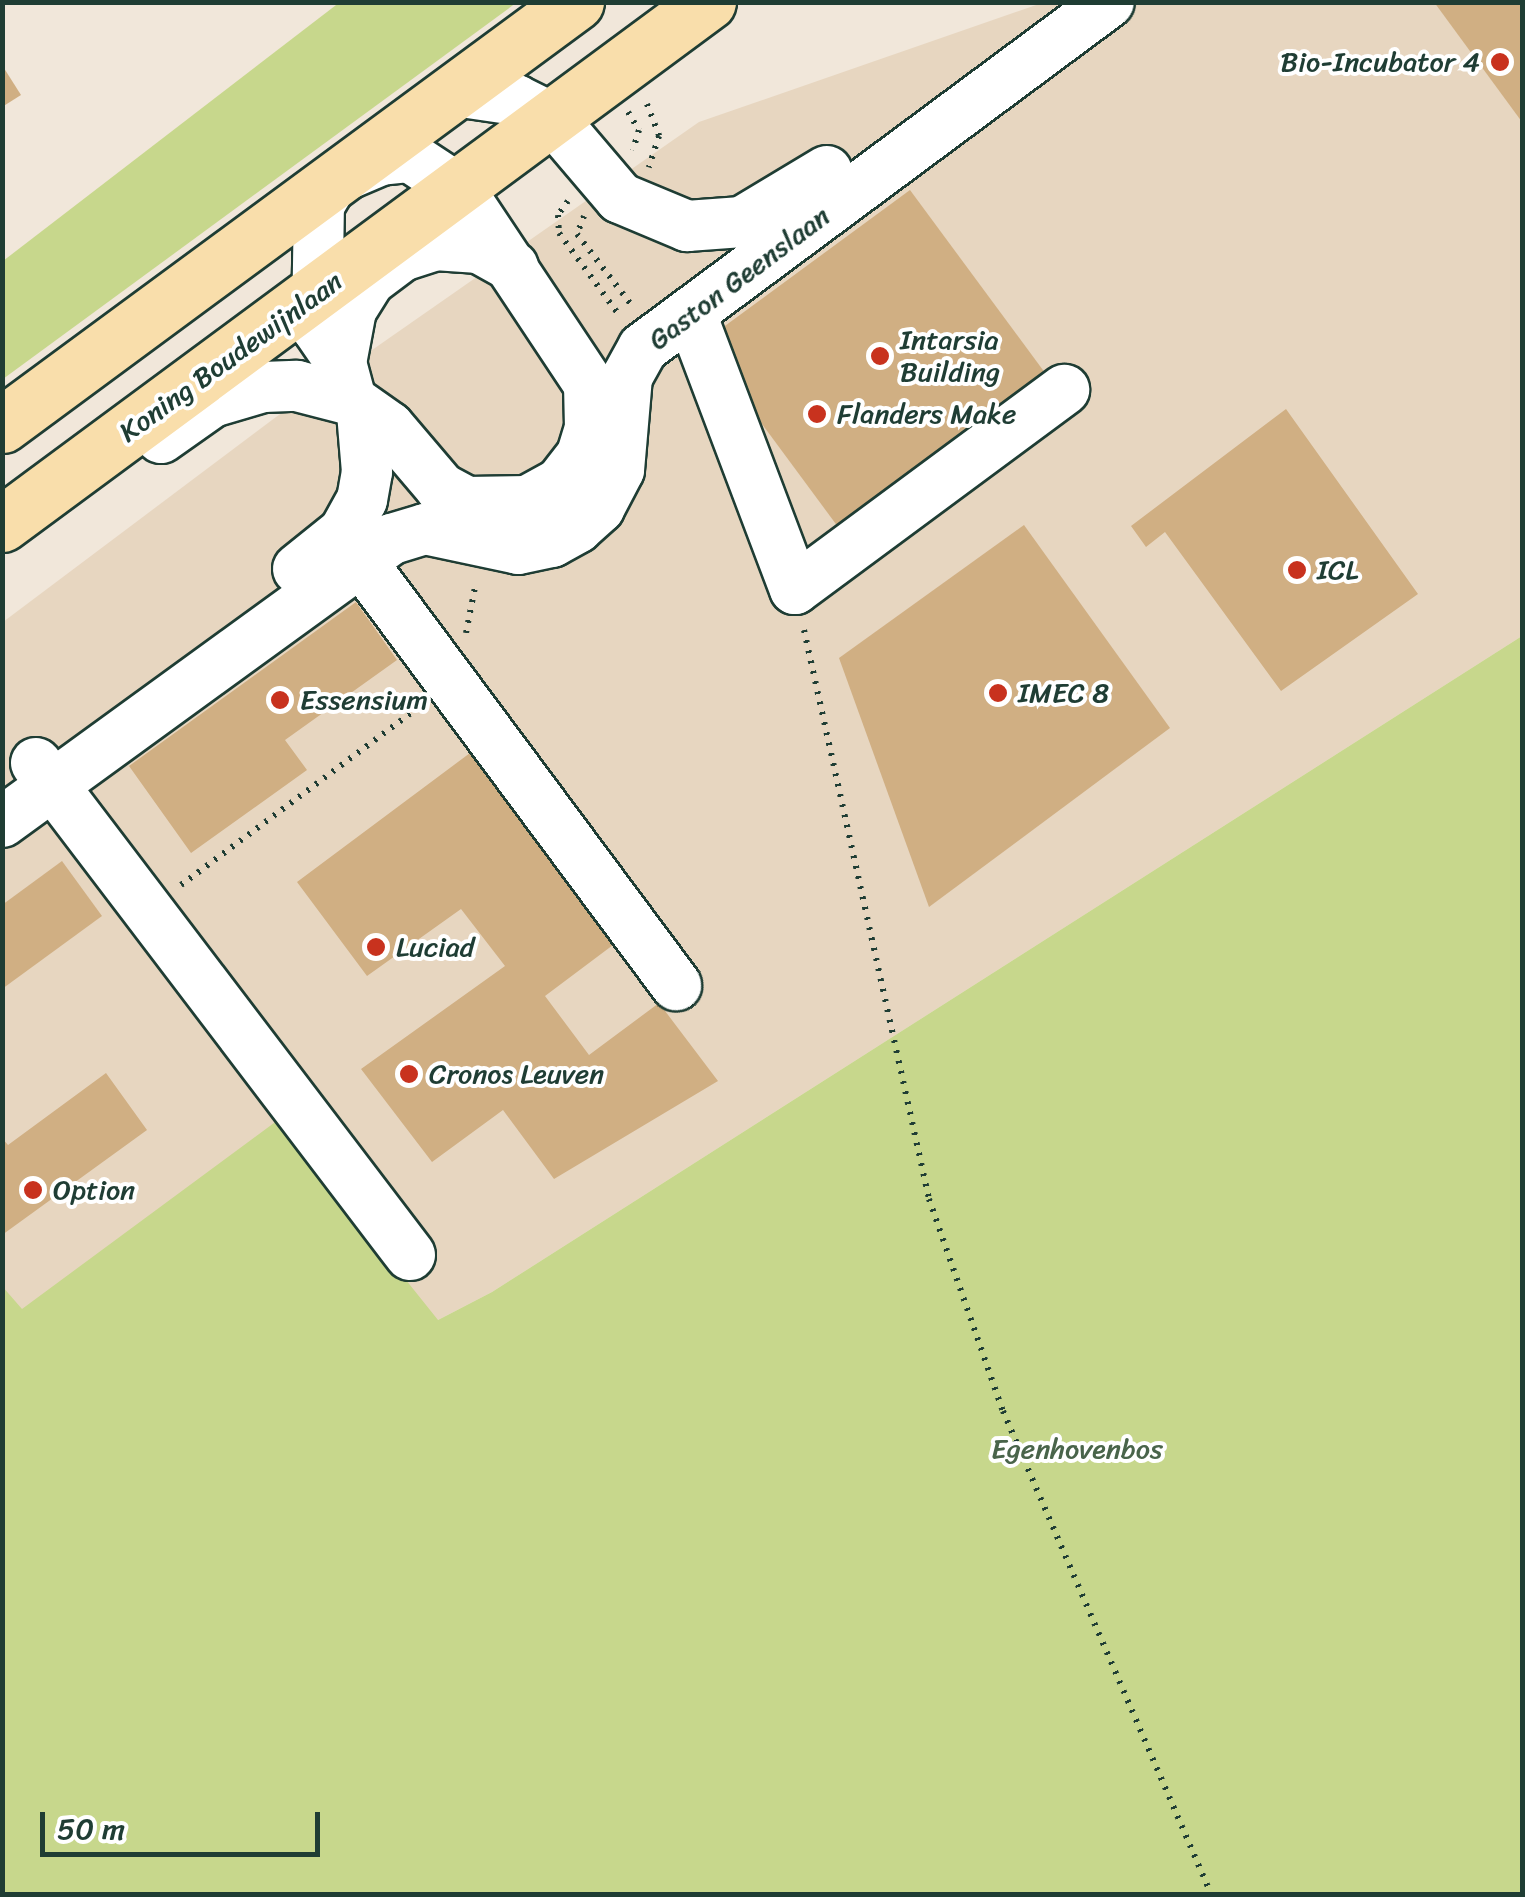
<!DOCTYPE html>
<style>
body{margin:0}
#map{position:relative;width:1525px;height:1897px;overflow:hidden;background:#f1e7da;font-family:Sriracha,sans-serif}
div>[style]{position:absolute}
.built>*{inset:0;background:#e7d6c0}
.green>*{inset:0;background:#c7d78c}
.building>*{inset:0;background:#d0af83}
.path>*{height:6px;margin-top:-3px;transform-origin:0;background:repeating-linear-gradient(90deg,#1f3d34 0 2.5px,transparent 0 10.5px)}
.roads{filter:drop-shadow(2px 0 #1f3d34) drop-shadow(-2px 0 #1f3d34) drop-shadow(0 2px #1f3d34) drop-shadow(0 -2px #1f3d34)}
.minor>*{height:50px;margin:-25px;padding:0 25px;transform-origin:25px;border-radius:25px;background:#fff}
.highway>*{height:55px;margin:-27.5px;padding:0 27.5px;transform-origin:27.5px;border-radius:27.5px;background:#f9deab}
.dots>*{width:28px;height:28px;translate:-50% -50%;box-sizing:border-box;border:5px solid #fff;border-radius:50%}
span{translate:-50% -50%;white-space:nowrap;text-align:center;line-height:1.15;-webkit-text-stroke:8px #fff;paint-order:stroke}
.poi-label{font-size:28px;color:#1f3d34}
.right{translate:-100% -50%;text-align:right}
.left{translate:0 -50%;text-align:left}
.street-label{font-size:28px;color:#1f3d34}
.park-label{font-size:28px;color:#49644a}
.frame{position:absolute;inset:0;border:5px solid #1f3d34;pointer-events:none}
.scale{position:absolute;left:40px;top:1812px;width:280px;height:45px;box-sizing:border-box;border:5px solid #1f3d34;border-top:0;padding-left:12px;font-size:30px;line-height:35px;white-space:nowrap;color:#1f3d34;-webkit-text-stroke:8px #fff;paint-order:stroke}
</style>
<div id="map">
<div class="built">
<i style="clip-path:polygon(1042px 3px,1522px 3px,1522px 636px,492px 1292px,3px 1545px,3px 622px,276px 417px,699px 122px)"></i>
</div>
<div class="green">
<i style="clip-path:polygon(340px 2px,516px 3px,3px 379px,3px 261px)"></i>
<i style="clip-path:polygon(1522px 636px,1522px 1894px,3px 1894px,2px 1286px,22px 1309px,278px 1120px,438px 1320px,492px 1292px)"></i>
</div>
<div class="building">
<i style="clip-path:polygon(1434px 2px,1522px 2px,1522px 122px)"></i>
<i style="clip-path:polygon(2px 65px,21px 95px,2px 107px)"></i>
<i style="clip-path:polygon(910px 190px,1051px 381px,844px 535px,742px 397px,718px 331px)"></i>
<i style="clip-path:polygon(1286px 409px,1418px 594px,1281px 691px,1165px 532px,1146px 547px,1131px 526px)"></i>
<i style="clip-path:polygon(1024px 525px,1170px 728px,929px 907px,839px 658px)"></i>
<i style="clip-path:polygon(356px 602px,397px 660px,285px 740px,307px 770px,191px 853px,129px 766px)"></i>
<i style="clip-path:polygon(470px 753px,617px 942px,545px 996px,589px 1055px,659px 1003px,718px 1081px,554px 1179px,503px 1110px,432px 1162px,361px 1069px,505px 966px,461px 909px,367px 976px,297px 882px)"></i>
<i style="clip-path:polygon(62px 861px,102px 916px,2px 989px,2px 905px)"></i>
<i style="clip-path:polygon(106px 1073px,147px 1130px,2px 1235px,2px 1138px,8px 1145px)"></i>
</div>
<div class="path">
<i style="left:647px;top:104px;width:34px;rotate:69deg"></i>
<i style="left:659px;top:136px;width:33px;rotate:108deg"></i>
<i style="left:628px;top:112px;width:21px;rotate:59deg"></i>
<i style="left:639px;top:130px;width:21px;rotate:107deg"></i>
<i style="left:568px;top:201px;width:17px;rotate:126deg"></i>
<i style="left:558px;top:215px;width:18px;rotate:87deg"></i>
<i style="left:559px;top:233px;width:102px;rotate:53.8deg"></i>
<i style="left:584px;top:216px;width:19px;rotate:111deg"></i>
<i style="left:577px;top:234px;width:92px;rotate:52.5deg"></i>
<i style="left:804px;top:630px;width:583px;rotate:77.61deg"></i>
<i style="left:929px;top:1199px;width:225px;rotate:70.8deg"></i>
<i style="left:1003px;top:1411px;width:526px;rotate:66.7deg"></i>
<i style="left:466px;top:633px;width:52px;rotate:-78.9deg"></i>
<i style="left:181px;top:885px;width:297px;rotate:-36.8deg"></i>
</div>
<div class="roads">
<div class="minor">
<i style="left:455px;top:91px;width:62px;rotate:8.4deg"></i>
<i style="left:516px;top:100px;width:40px;rotate:26.6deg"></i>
<i style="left:552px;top:118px;width:105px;rotate:49.6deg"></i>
<i style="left:620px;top:198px;width:73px;rotate:22.7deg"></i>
<i style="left:687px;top:226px;width:55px;rotate:-4.2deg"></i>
<i style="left:742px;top:222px;width:99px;rotate:-31deg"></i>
<i style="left:410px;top:157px;width:60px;rotate:33.4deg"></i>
<i style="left:460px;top:190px;width:233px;rotate:56.4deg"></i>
<i style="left:589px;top:384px;width:44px;rotate:88.7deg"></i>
<i style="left:590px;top:428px;width:28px;rotate:107deg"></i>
<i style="left:582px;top:455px;width:36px;rotate:128deg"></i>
<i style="left:560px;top:483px;width:37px;rotate:151deg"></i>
<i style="left:528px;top:501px;width:61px;rotate:179.1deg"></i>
<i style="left:467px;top:502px;width:30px;rotate:-152deg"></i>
<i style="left:441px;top:488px;width:80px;rotate:-130.4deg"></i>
<i style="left:389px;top:427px;width:47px;rotate:-144.6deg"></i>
<i style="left:351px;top:400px;width:38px;rotate:-105deg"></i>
<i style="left:341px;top:363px;width:42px;rotate:-124.4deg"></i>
<i style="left:317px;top:328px;width:123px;rotate:-89.1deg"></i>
<i style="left:319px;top:205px;width:29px;rotate:-59deg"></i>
<i style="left:334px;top:180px;width:51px;rotate:-23.1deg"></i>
<i style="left:381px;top:160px;width:29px;rotate:-6deg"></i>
<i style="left:697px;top:330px;width:277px;rotate:69.3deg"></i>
<i style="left:795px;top:589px;width:335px;rotate:-36.5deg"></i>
<i style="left:341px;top:363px;width:54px;rotate:-79.3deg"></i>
<i style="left:351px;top:310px;width:36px;rotate:-58deg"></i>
<i style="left:370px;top:280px;width:40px;rotate:-37deg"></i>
<i style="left:402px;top:256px;width:35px;rotate:-18deg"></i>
<i style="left:435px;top:245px;width:44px;rotate:3.9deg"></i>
<i style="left:479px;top:248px;width:39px;rotate:29deg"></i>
<i style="left:161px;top:438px;width:62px;rotate:-35.2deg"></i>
<i style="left:212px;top:402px;width:53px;rotate:-16.4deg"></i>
<i style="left:263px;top:387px;width:34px;rotate:-2deg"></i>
<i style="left:297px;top:386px;width:56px;rotate:14.5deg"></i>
<i style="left:360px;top:560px;width:530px;rotate:53.37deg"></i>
<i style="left:298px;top:569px;width:59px;rotate:-38.8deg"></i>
<i style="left:344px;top:532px;width:37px;rotate:-61deg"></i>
<i style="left:362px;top:500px;width:28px;rotate:-80deg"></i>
<i style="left:367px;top:472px;width:59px;rotate:-94.8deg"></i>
<i style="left:36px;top:763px;width:618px;rotate:52.76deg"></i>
<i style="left:2px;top:822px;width:482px;rotate:-36deg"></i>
<i style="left:392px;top:539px;width:34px;rotate:-17deg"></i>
<i style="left:425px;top:529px;width:95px;rotate:12.1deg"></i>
<i style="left:518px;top:549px;width:35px;rotate:-12deg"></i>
<i style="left:552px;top:542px;width:29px;rotate:-29deg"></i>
<i style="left:577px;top:528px;width:30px;rotate:-42deg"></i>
<i style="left:599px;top:508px;width:43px;rotate:-62.2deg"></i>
<i style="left:619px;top:470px;width:93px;rotate:-85.1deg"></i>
<i style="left:627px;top:377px;width:33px;rotate:-61deg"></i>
<i style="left:643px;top:348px;width:580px;rotate:-36.59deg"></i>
</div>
<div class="highway">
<i style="left:2px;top:425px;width:713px;rotate:-36.39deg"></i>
<i style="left:2px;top:524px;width:878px;rotate:-36.48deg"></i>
</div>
</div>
<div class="dots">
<i style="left:1500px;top:62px;background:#c8321e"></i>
<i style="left:880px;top:356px;background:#c8321e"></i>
<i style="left:817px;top:414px;background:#c8321e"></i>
<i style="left:1297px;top:570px;background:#c8321e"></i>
<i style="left:998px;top:693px;background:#c8321e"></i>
<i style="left:280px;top:700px;background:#c8321e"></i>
<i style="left:376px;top:947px;background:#c8321e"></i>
<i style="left:409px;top:1074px;background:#c8321e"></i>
<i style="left:33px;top:1190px;background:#c8321e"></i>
</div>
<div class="poi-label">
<span class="right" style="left:1480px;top:62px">Bio-Incubator 4</span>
<span class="left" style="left:900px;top:356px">Intarsia<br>Building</span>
<span class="left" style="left:837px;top:414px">Flanders Make</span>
<span class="left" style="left:1317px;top:570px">ICL</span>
<span class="left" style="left:1018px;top:693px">IMEC 8</span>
<span class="left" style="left:300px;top:700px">Essensium</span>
<span class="left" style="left:396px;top:947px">Luciad</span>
<span class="left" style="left:429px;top:1074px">Cronos Leuven</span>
<span class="left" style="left:53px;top:1190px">Option</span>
</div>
<div class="street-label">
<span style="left:739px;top:278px;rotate:-37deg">Gaston Geenslaan</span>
<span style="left:231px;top:357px;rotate:-36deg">Koning Boudewijnlaan</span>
</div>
<div class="park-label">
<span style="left:1077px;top:1449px">Egenhovenbos</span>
</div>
<div class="frame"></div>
<div class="scale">50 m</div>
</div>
